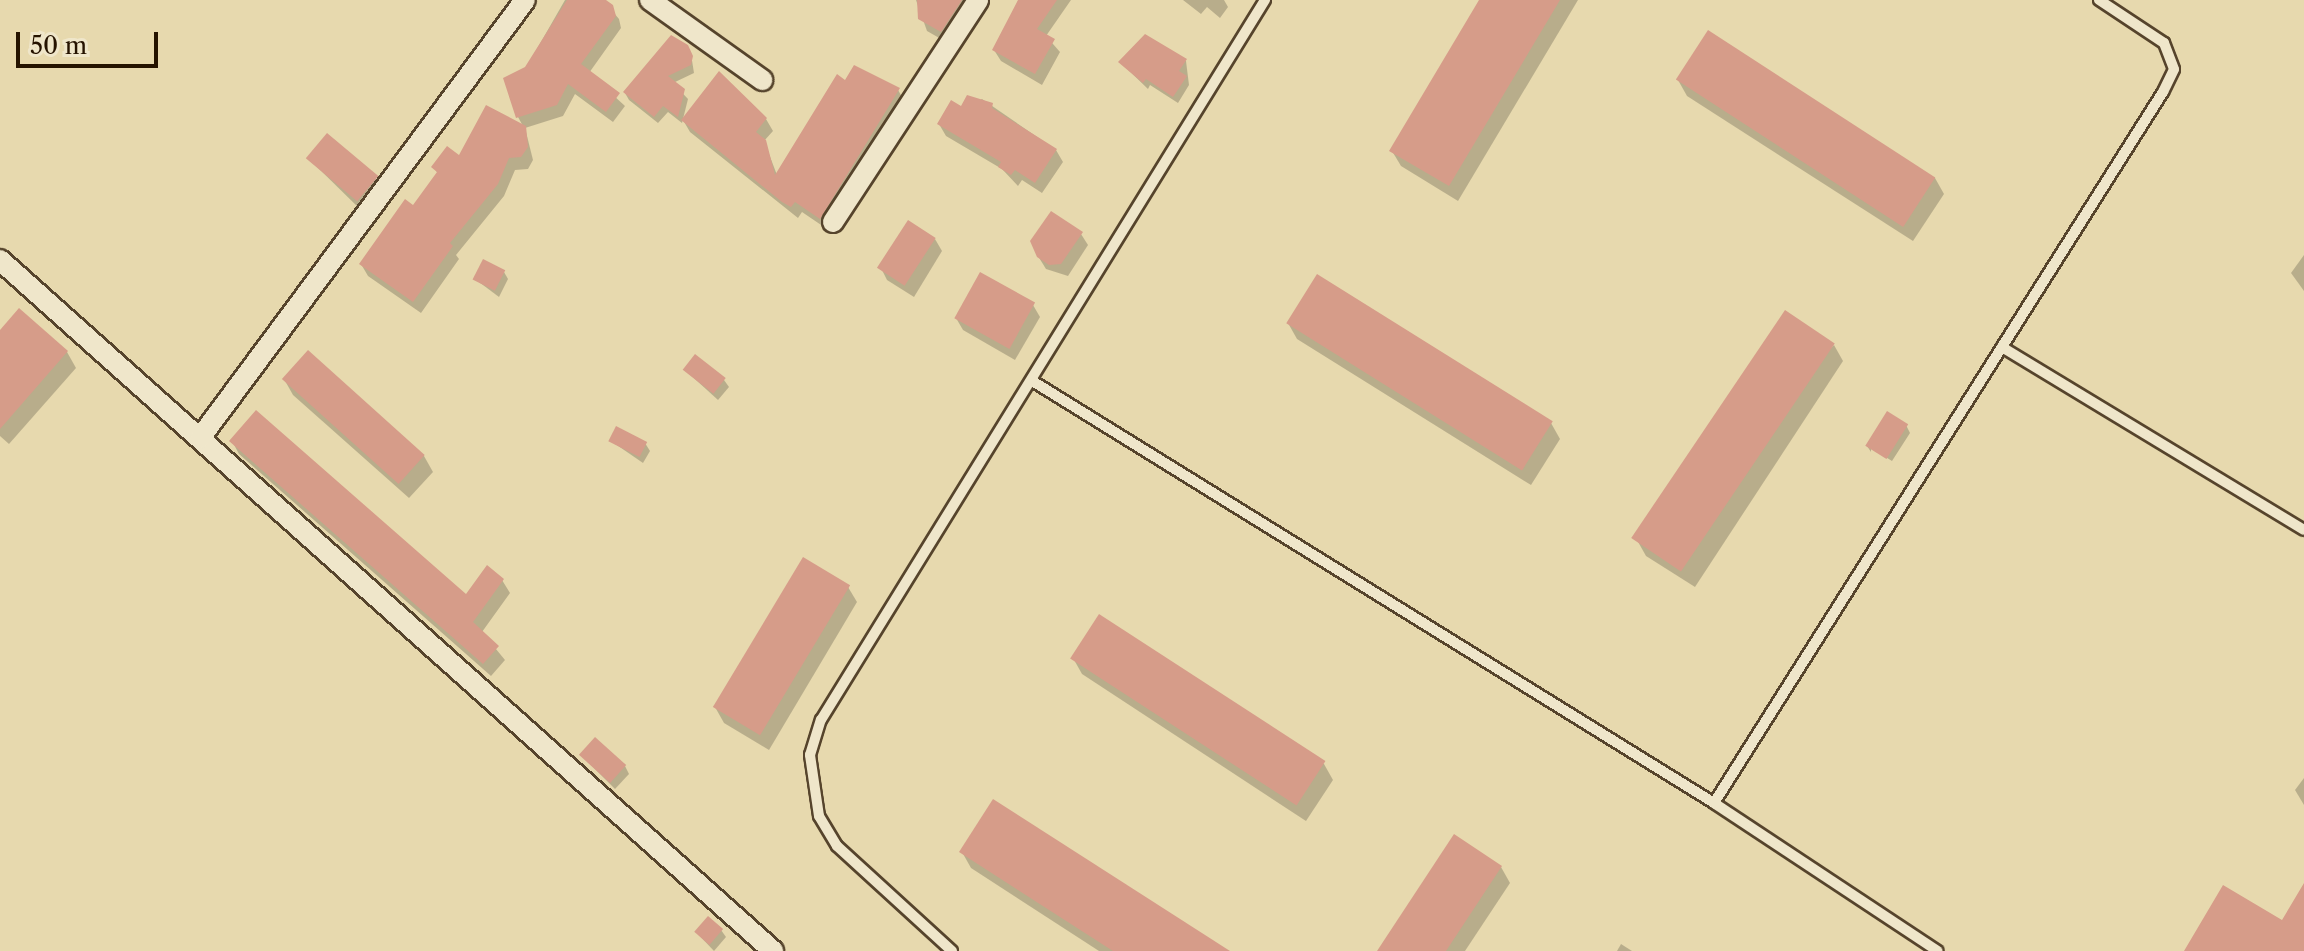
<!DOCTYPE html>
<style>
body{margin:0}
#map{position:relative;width:2304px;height:951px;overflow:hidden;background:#e7d9ae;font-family:"Libre Caslon Text",serif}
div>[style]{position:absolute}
.shadow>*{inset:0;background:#0003}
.building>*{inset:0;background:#d69c89;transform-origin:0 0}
.roads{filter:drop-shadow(2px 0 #56442c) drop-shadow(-2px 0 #56442c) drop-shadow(0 2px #56442c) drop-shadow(0 -2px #56442c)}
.lane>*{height:10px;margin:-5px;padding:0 5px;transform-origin:5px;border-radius:5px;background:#efe6ca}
.street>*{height:20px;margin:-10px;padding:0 10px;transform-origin:10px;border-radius:10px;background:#efe6ca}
span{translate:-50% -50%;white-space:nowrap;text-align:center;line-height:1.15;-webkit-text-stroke:7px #efe6ca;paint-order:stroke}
.scale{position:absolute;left:16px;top:32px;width:142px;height:36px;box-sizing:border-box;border:4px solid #251300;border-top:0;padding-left:10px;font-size:24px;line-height:28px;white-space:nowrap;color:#251300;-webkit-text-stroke:6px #efe6ca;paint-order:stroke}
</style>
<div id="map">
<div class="shadow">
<i style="clip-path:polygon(565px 0,603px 0,619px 19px,621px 28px,589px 73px,625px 106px,613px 122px,575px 94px,563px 116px,525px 128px,533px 160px,528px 169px,515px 170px,504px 196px,456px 255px,459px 259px,421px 313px,368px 276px,361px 264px,413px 208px,438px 174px,434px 167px,524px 128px,518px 117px,526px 68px)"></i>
<i style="clip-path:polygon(916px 0,964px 0,969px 11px,948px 43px,927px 31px)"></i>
<i style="clip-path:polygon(1020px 0,1071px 0,1046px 36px,1060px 52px,1042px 85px,1001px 61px,994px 50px)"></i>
<i style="clip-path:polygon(1183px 0,1224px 0,1228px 7px,1220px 18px,1207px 7px,1201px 14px)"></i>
<i style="clip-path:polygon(1481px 0,1578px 0,1458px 201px,1401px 166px,1392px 151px)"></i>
<i style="clip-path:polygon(691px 54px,694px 73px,673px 83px,688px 99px,682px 123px,668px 112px,658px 123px,629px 100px,625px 93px)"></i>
<i style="clip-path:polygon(1186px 61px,1189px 85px,1178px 103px,1150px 85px,1148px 89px,1120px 62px)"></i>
<i style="clip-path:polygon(1678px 80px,1935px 178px,1944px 194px,1913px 241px,1687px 96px)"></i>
<i style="clip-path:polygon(846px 82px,898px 90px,905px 102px,827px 229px,802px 212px,798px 218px,690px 132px,683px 120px,766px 119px,773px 131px,764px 141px,777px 175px)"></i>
<i style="clip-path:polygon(982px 99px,1056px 150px,1063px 162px,1042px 193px,1022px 180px,1018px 186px,1002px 169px,946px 136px,939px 124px)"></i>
<i style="clip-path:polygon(308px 158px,376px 178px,383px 189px,364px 213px)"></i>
<i style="clip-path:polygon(1081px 234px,1088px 245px,1068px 276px,1046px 269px,1038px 256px)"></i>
<i style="clip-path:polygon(935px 239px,942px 251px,914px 297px,887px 280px,881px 268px)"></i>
<i style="clip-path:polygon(2304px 255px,2304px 291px,2291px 273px)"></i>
<i style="clip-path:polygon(504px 272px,508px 279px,499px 297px,475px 279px)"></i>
<i style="clip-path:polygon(1033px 305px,1040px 317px,1015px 360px,963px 330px,956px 318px)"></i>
<i style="clip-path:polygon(1288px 323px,1551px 423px,1560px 439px,1531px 485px,1297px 339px)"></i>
<i style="clip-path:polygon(0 333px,67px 352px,76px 368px,9px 444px,0 436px)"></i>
<i style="clip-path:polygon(1834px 345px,1843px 361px,1695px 587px,1646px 556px,1637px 540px)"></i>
<i style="clip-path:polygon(308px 353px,424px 456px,433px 472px,409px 498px,293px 395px,284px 379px)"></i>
<i style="clip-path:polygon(685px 370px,724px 380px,729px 387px,718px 400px)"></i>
<i style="clip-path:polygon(1906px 425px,1910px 433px,1892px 461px,1871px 448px,1871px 452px,1867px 446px)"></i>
<i style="clip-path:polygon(232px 441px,466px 597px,502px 580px,510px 593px,482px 632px,505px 660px,491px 676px,239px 454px)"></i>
<i style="clip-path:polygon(611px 441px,645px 443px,650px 451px,643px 463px)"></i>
<i style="clip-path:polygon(848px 587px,857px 602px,769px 750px,724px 723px,715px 707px)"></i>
<i style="clip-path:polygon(1099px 617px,1324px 764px,1333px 780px,1306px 821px,1082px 674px,1073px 658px)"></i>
<i style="clip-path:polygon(581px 755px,625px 766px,629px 774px,615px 789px)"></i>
<i style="clip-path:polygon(2304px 778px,2304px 805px,2295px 790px)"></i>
<i style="clip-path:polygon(962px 852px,1223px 951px,1099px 951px,971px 868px)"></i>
<i style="clip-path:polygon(1501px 867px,1510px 883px,1465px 951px,1380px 951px)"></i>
<i style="clip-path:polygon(721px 930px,726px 937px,714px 951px,696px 932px)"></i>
<i style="clip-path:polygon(1621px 944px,1632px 951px,1617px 951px)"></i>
</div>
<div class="building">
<i style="clip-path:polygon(567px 0,606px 0,613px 5px,616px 16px,581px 64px,620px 93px,606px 112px,568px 84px,557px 105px,516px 118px,503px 78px,525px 67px)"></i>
<i style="clip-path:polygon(917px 0,962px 0,941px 32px,918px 19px)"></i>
<i style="clip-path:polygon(1018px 0,1057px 0,1037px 29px,1055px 39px,1035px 74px,992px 50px)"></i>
<i style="clip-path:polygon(1479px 0,1560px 0,1449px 186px,1389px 151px)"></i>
<i style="left:1708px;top:30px;width:271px;height:59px;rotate:33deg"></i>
<i style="clip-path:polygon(1145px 34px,1187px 59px,1179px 71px,1187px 76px,1173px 97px,1146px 79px,1143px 83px,1118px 62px)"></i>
<i style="clip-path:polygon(671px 35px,688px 45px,693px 56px,691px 65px,668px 76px,685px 89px,678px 117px,663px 106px,654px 117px,623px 92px)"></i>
<i style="clip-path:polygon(854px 65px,900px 88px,820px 219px,795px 202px,791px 207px,782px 202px,681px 120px,719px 71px,767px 118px,756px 132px,766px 140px,775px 175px,837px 74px,845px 80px)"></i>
<i style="clip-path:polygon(967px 95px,993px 103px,992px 108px,1057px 149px,1035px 183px,1015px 170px,1011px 175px,998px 167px,1001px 162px,937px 124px,951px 100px,961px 106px)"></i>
<i style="clip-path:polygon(486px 105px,526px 126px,528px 147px,521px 157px,509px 158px,498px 184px,450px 243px,453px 246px,413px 302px,359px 264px,405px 199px,413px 205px,437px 172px,431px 167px,447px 146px,459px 155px)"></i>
<i style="left:327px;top:133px;width:67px;height:33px;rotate:40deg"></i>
<i style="clip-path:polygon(1051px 211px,1083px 232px,1061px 264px,1049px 265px,1037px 257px,1030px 241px)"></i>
<i style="left:908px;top:220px;width:33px;height:57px;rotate:33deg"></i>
<i style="left:483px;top:259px;width:25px;height:23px;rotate:27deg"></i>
<i style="left:980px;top:272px;width:63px;height:53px;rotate:29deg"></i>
<i style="left:1317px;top:274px;width:278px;height:58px;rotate:32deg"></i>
<i style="clip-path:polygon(19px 308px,68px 351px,0 429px,0 330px)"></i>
<i style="left:1785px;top:310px;width:60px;height:275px;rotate:34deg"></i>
<i style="left:308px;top:350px;width:157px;height:39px;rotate:42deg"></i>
<i style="left:695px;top:354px;width:39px;height:20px;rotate:38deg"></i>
<i style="clip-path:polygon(256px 410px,466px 594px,487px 565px,504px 579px,473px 622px,499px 646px,483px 664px,229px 441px)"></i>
<i style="left:1887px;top:411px;width:25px;height:41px;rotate:32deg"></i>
<i style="left:616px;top:426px;width:35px;height:17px;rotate:27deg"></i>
<i style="left:803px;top:557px;width:55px;height:175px;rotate:31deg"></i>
<i style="left:1099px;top:614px;width:270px;height:53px;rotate:33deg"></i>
<i style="left:595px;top:737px;width:42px;height:24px;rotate:42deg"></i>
<i style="clip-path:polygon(993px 799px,1230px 951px,1113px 951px,959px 852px)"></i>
<i style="clip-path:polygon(1454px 834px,1502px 866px,1446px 951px,1377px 951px)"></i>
<i style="clip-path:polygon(2304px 883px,2304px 951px,2184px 951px,2223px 885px,2282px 920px)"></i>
<i style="left:708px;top:916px;width:20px;height:21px;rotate:41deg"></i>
</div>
<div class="roads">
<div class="lane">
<i style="left:2002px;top:347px;width:353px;rotate:31.2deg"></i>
<i style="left:1034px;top:382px;width:800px;rotate:31.76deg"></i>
<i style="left:1714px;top:803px;width:268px;rotate:33.5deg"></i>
<i style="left:1714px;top:803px;width:841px;rotate:-57.73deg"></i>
<i style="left:2163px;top:92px;width:25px;rotate:-64deg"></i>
<i style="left:2174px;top:69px;width:28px;rotate:-111deg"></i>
<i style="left:2164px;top:43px;width:78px;rotate:-146.5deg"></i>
<i style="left:952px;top:951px;width:156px;rotate:-137.6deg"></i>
<i style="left:837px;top:846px;width:35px;rotate:-121deg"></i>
<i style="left:819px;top:816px;width:62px;rotate:-98.4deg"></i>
<i style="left:810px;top:755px;width:37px;rotate:-73deg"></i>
<i style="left:821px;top:720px;width:846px;rotate:-58.34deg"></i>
</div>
<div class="street">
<i style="left:650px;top:0;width:138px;rotate:35.5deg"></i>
<i style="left:833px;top:222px;width:265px;rotate:-56.8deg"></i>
<i style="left:0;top:260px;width:1037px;rotate:41.79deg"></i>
<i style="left:200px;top:438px;width:545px;rotate:-53.42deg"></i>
</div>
</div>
<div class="scale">50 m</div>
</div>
